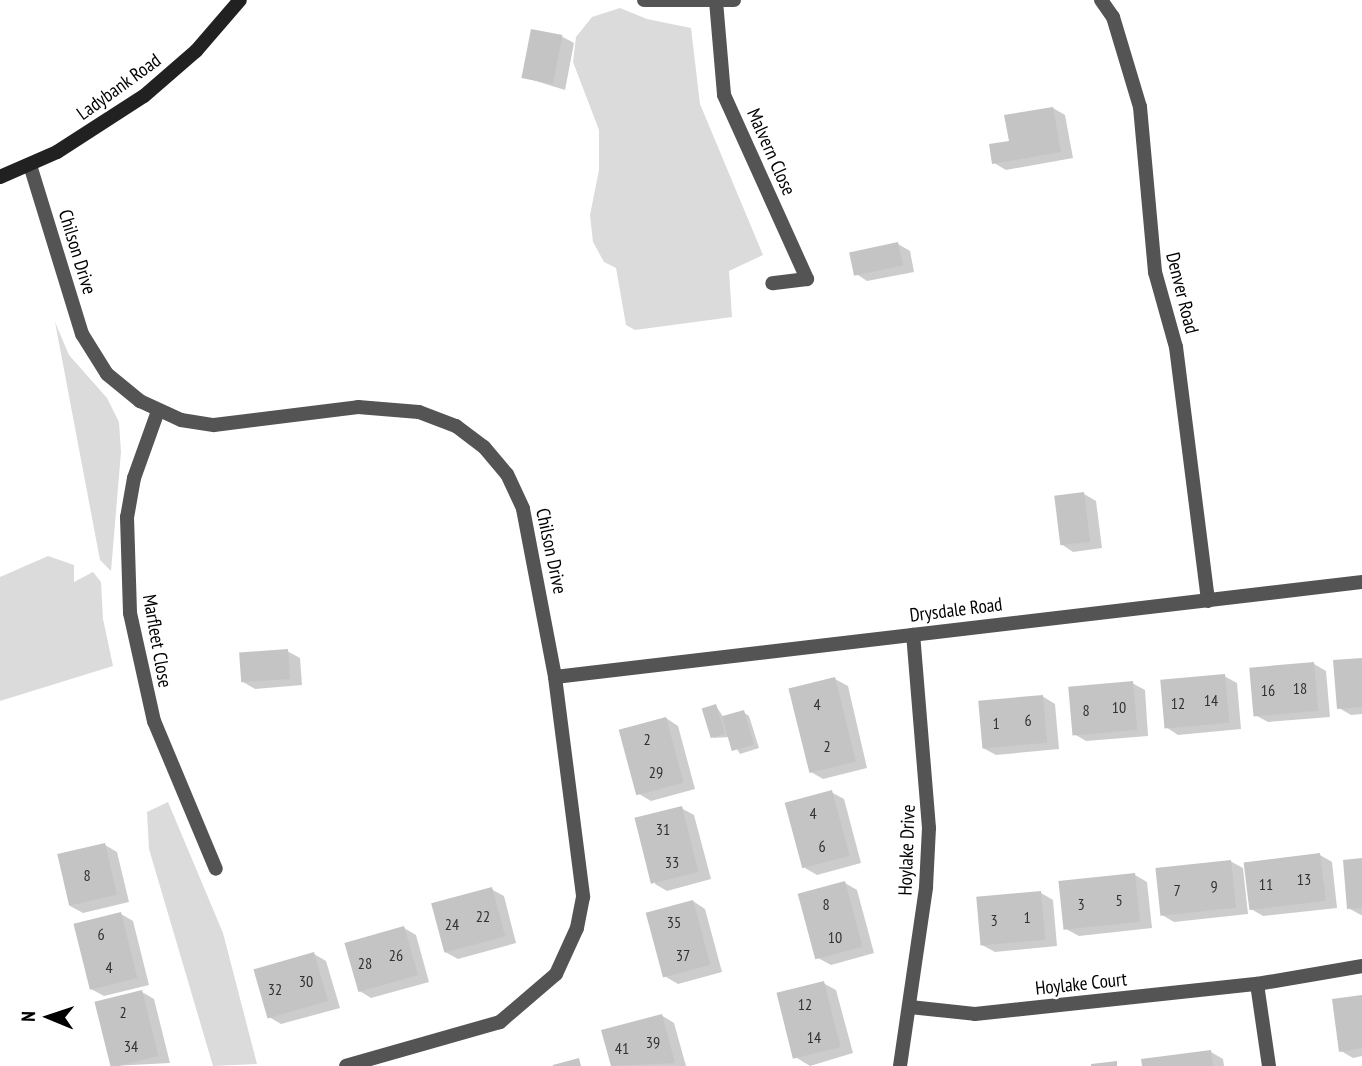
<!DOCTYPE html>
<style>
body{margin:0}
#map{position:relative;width:1362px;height:1066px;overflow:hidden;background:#fff;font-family:"PT Sans Narrow",sans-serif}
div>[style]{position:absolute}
.green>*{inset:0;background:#dbdbdb}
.shadow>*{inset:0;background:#0003}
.building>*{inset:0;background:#c4c4c4;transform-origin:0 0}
.street>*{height:14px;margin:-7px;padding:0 7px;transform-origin:7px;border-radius:7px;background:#545454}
.secondary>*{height:14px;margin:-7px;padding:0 7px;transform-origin:7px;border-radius:7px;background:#212121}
span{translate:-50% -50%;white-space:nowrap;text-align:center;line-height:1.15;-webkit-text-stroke:5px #fff;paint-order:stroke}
.number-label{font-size:16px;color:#313131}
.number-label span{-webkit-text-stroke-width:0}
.street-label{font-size:19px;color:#000}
.north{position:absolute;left:14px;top:982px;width:70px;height:70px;-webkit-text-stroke:5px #fff;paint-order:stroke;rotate:272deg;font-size:19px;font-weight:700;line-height:28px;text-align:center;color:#000}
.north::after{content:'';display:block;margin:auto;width:24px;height:32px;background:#000;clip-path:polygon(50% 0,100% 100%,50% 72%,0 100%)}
</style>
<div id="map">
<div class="green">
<i style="clip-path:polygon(620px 8px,647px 19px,691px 28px,700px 104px,763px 255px,729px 271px,732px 317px,635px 330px,626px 325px,616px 268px,604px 262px,593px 242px,590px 215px,599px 170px,599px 130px,573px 62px,576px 37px,592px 17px)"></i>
<i style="clip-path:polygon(55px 322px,69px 355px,107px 398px,119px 422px,121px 452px,111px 571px,100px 560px)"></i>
<i style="clip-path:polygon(48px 556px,74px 565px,74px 582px,93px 572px,101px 582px,103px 619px,113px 666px,0 701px,0 577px)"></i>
<i style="clip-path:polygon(168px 802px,223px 933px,257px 1064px,213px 1066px,149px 849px,147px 812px)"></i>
</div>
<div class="shadow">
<i style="clip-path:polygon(561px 36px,574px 43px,565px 90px,523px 77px)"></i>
<i style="clip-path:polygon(1053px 108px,1065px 115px,1073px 158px,1006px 170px,994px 163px)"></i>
<i style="clip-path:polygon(898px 244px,910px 251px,914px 272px,867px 281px,855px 273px)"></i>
<i style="clip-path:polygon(1084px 494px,1096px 501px,1102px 548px,1073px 552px,1061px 544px)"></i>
<i style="clip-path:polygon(287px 651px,300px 658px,302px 685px,255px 689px,243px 682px)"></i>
<i style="clip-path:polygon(1362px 659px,1362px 714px,1351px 715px,1339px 708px)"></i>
<i style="clip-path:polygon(1314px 664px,1326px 671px,1330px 717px,1268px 722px,1255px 715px)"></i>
<i style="clip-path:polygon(1224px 676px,1237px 683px,1241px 729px,1178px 735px,1166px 727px)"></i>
<i style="clip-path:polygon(835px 679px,848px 686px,867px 768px,823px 779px,811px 772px)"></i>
<i style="clip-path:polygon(1132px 683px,1145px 690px,1148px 736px,1086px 741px,1074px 734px)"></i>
<i style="clip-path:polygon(1042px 696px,1055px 704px,1059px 749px,996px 755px,983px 748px)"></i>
<i style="clip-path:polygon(716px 706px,724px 718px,743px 712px,749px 716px,759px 748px,740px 754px,730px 737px,713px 738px)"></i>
<i style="clip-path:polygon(666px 718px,678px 726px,695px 789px,651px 801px,639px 794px)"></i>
<i style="clip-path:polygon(831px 792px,844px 799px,861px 863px,817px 875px,805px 868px)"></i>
<i style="clip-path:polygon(681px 808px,694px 815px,711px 879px,667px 891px,655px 884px)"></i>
<i style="clip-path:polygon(105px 845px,117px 852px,129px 902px,83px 913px,70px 906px)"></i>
<i style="clip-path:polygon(1320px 855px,1332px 862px,1337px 908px,1263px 916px,1251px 909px)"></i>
<i style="clip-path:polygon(1362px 860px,1362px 915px,1361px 915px,1348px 908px)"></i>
<i style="clip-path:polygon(1230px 861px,1243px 868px,1248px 914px,1174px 922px,1162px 915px)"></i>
<i style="clip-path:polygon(1135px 875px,1147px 882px,1152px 928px,1079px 936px,1066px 929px)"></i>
<i style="clip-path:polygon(845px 883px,857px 890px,874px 953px,831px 965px,818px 958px)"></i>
<i style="clip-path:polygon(491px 889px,504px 896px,516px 943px,458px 959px,445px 952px)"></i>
<i style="clip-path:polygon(1041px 893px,1053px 900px,1057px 946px,995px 952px,982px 945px)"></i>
<i style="clip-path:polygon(693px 901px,705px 909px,722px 972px,678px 984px,666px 977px)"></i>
<i style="clip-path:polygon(121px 914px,133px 921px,149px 985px,104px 996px,91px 989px)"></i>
<i style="clip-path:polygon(404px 928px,416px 935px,429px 982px,371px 998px,358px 990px)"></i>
<i style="clip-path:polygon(314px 954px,326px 961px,340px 1008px,281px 1024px,269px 1017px)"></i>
<i style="clip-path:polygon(823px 983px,836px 990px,853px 1053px,810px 1066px,797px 1058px)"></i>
<i style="clip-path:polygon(142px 992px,154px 999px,170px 1063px,113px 1066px,97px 1003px)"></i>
<i style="clip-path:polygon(1362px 997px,1362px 1056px,1353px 1058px,1341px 1051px)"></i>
<i style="clip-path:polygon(661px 1015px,674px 1023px,686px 1066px,612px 1066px,603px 1031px)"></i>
<i style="clip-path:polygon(1211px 1052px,1223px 1059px,1224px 1066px,1143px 1066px)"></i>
</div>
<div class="building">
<i style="left:531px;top:29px;width:32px;height:50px;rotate:11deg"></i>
<i style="clip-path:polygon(1053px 107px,1061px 152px,992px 164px,989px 144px,1009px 141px,1004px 115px)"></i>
<i style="left:898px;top:242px;width:24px;height:50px;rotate:78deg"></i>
<i style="left:1084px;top:492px;width:50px;height:30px;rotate:83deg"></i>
<i style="left:288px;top:649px;width:30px;height:49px;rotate:86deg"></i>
<i style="clip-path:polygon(1362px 658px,1362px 707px,1337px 709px,1333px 660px)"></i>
<i style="left:1314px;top:662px;width:49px;height:65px;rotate:85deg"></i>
<i style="left:1225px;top:674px;width:49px;height:65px;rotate:85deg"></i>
<i style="left:835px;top:677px;width:87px;height:48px;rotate:76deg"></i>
<i style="left:1133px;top:681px;width:49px;height:65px;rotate:85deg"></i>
<i style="left:1043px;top:695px;width:48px;height:65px;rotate:85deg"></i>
<i style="left:716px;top:704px;width:31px;height:15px;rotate:73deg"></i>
<i style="left:744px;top:710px;width:36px;height:23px;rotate:74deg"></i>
<i style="left:666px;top:717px;width:68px;height:49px;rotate:75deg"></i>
<i style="left:832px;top:790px;width:68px;height:49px;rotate:75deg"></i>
<i style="left:682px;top:806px;width:68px;height:49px;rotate:76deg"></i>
<i style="left:105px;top:843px;width:53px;height:49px;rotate:77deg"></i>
<i style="left:1320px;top:853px;width:48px;height:77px;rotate:83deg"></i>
<i style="clip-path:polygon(1362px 858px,1362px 908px,1347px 909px,1343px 860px)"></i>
<i style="left:1231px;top:860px;width:48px;height:76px;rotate:84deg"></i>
<i style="left:1135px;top:873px;width:49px;height:77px;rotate:84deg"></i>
<i style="left:845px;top:881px;width:68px;height:49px;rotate:75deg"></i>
<i style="left:492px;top:887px;width:51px;height:63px;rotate:75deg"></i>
<i style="left:1041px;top:891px;width:49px;height:65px;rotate:85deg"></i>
<i style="left:693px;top:900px;width:67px;height:49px;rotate:75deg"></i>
<i style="left:121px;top:912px;width:68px;height:49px;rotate:76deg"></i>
<i style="left:404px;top:926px;width:51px;height:62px;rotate:74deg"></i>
<i style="left:314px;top:952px;width:51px;height:63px;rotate:74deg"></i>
<i style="left:824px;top:981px;width:68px;height:49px;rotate:76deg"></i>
<i style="left:142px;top:990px;width:68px;height:49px;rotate:76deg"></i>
<i style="clip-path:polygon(1362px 995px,1362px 1048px,1339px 1052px,1332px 999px)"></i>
<i style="clip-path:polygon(662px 1014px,675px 1063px,611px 1066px,601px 1030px)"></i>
<i style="clip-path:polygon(1211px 1050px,1213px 1066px,1142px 1066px,1141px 1059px)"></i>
<i style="clip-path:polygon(579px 1058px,581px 1066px,553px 1066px,553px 1065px)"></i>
<i style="clip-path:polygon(1117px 1061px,1117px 1066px,1091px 1066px,1091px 1064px)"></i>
</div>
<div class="street">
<i style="left:644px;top:0;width:90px"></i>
<i style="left:1101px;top:0;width:21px;rotate:55deg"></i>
<i style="left:1113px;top:17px;width:94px;rotate:73.3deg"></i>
<i style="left:1140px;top:107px;width:166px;rotate:84.8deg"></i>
<i style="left:1155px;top:272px;width:78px;rotate:74.4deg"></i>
<i style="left:1176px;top:347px;width:256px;rotate:82.8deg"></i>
<i style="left:716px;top:1px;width:94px;rotate:85.1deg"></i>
<i style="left:724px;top:95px;width:202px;rotate:65.7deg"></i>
<i style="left:807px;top:279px;width:35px;rotate:173deg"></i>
<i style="left:30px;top:165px;width:177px;rotate:72.9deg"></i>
<i style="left:82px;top:334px;width:47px;rotate:58deg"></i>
<i style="left:107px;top:374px;width:43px;rotate:39.3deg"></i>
<i style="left:140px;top:401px;width:45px;rotate:24.9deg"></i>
<i style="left:181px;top:420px;width:33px;rotate:9deg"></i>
<i style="left:214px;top:425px;width:145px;rotate:-7.1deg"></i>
<i style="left:358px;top:407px;width:61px;rotate:4.7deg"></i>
<i style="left:419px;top:412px;width:40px;rotate:21deg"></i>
<i style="left:456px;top:426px;width:35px;rotate:37deg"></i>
<i style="left:484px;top:447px;width:35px;rotate:50deg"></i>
<i style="left:507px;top:474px;width:38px;rotate:65deg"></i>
<i style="left:523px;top:509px;width:171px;rotate:79.2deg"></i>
<i style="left:555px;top:677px;width:222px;rotate:82.7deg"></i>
<i style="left:583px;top:897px;width:32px;rotate:101deg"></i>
<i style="left:577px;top:928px;width:51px;rotate:114.5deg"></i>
<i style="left:556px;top:974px;width:74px;rotate:139.4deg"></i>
<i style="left:500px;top:1022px;width:160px;rotate:164.1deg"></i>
<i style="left:158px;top:411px;width:71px;rotate:109.7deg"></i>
<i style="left:134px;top:478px;width:40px;rotate:100deg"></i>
<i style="left:127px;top:517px;width:96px;rotate:88.2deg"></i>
<i style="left:130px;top:613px;width:111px;rotate:77.5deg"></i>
<i style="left:154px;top:721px;width:160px;rotate:67.3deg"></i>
<i style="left:555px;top:677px;width:813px;rotate:-6.71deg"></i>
<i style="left:1257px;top:984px;width:83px;rotate:81.7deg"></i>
<i style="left:910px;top:1007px;width:65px;rotate:6.1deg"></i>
<i style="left:975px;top:1014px;width:284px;rotate:-6.1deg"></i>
<i style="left:1257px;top:984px;width:107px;rotate:-9.7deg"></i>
<i style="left:900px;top:1066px;width:181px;rotate:-81.7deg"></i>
<i style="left:926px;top:887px;width:59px;rotate:-87.1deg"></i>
<i style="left:929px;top:828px;width:194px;rotate:-94.7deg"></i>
</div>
<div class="secondary">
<i style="left:0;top:177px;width:62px;rotate:-23.7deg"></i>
<i style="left:57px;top:152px;width:103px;rotate:-32.8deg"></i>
<i style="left:144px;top:96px;width:69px;rotate:-40.9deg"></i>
<i style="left:196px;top:51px;width:67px;rotate:-49.2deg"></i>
</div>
<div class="number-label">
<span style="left:1300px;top:688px">18</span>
<span style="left:1268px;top:690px">16</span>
<span style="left:1211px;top:700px">14</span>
<span style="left:1178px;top:703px">12</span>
<span style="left:817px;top:704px">4</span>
<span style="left:1119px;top:707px">10</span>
<span style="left:1086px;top:710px">8</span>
<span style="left:1028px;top:720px">6</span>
<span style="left:996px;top:723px">1</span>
<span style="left:647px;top:739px">2</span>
<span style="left:827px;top:746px">2</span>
<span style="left:656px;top:772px">29</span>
<span style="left:813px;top:813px">4</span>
<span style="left:663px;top:829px">31</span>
<span style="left:822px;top:846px">6</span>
<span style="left:672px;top:862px">33</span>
<span style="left:87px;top:875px">8</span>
<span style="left:1304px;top:879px">13</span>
<span style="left:1266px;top:884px">11</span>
<span style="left:1214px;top:886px">9</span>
<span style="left:1177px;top:890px">7</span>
<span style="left:1119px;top:900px">5</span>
<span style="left:826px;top:904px">8</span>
<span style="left:1081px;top:904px">3</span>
<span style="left:483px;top:916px">22</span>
<span style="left:1027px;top:917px">1</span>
<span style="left:994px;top:920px">3</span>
<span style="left:674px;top:922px">35</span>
<span style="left:452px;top:924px">24</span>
<span style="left:101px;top:934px">6</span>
<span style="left:835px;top:937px">10</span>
<span style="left:396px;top:955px">26</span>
<span style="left:683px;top:955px">37</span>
<span style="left:365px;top:963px">28</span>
<span style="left:109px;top:967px">4</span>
<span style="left:306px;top:981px">30</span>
<span style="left:275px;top:989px">32</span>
<span style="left:805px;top:1004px">12</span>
<span style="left:123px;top:1012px">2</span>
<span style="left:814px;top:1037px">14</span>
<span style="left:653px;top:1042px">39</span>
<span style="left:131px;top:1046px">34</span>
<span style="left:622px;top:1048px">41</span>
</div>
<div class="street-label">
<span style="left:119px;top:87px;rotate:-36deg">Ladybank Road</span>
<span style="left:771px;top:152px;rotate:66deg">Malvern Close</span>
<span style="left:77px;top:252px;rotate:73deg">Chilson Drive</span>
<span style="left:1182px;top:293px;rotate:76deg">Denver Road</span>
<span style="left:551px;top:551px;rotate:78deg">Chilson Drive</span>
<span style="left:956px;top:610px;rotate:-7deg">Drysdale Road</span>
<span style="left:157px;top:641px;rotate:80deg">Marfleet Close</span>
<span style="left:907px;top:850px;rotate:-88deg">Hoylake Drive</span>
<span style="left:1081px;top:984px;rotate:-6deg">Hoylake Court</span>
</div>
<div class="north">N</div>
</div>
